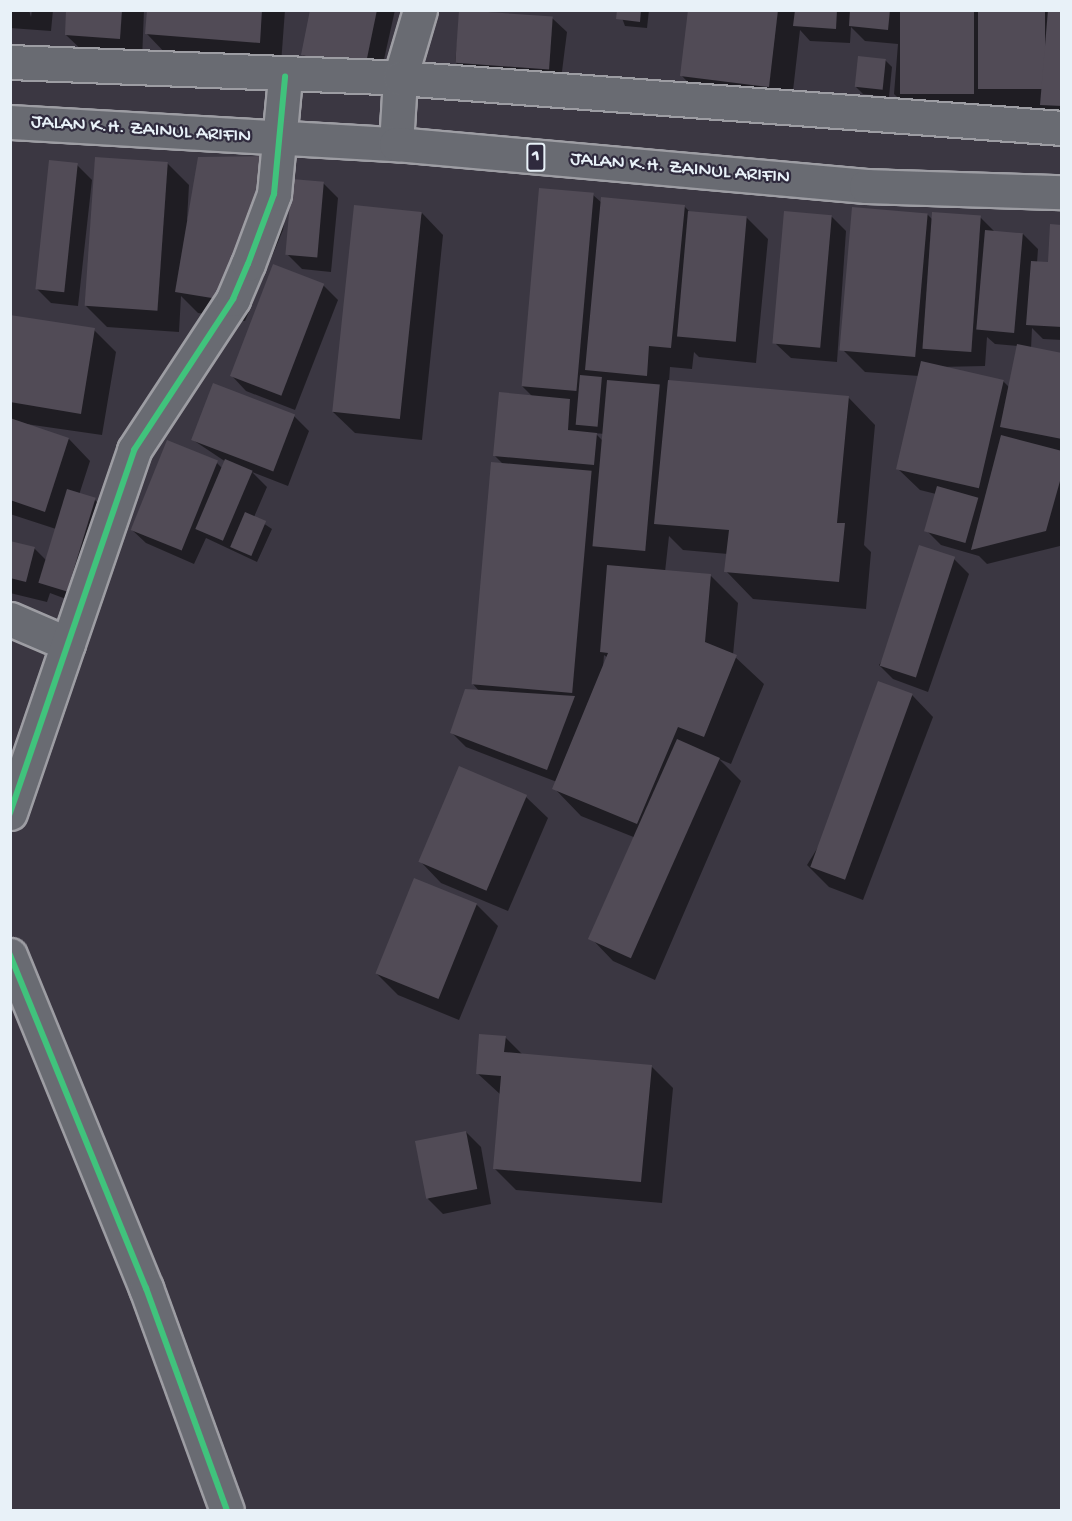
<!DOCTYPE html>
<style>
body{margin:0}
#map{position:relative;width:1072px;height:1521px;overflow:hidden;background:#3b3742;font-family:"Gochi Hand",sans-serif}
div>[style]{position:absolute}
.shadow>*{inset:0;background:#0007}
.building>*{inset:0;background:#514b56;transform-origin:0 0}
.roads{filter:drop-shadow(2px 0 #9d9da3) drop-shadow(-2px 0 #9d9da3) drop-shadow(0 2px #9d9da3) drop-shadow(0 -2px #9d9da3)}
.minor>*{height:33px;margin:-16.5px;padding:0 16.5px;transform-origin:16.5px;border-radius:16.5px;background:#696b72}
.tertiary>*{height:33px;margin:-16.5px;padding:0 16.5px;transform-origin:16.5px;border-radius:16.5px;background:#696b72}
.trunk>*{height:33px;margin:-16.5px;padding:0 16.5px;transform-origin:16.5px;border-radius:16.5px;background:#696b72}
.cycleway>*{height:6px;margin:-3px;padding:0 3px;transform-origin:3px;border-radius:3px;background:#40c37c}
span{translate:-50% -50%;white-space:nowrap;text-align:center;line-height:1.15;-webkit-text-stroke:4.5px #2f2a3d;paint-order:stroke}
.shield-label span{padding:2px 4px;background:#2f2a3d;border:2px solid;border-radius:4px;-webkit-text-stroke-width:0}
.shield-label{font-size:18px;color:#e8f1f8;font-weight:700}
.street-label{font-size:20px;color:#e8f1f8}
.frame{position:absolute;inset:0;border:12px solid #e8f1f8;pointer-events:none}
</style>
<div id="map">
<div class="shadow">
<i style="clip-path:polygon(10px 10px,29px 10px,31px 17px,32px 10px,53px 10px,51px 31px,10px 28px)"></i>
<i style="clip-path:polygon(68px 10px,144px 10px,142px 60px,88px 56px,66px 35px)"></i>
<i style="clip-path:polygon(148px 10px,285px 10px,281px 64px,168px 56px,147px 34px)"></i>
<i style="clip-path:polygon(312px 10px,395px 10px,379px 82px,317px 69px,302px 54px)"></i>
<i style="clip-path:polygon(461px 10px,552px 18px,567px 32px,560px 87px,470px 77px,455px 62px)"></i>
<i style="clip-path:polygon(619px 10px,649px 10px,647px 28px,625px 26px)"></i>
<i style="clip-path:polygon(690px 10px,1062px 10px,1062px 124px,989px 106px,988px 121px,916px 115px,894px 94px,898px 44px,865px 41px,851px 27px,850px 43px,810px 41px,800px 30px,791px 108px,703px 98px,682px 76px)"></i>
<i style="clip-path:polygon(885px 60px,892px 67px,889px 97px,863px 94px,856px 87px)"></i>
<i style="clip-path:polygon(167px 163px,189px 185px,187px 220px,290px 179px,283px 230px,245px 321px,198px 313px,181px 296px,179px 332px,107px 327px,86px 306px)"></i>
<i style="clip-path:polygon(77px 165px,92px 180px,78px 306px,51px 303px,36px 288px)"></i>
<i style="clip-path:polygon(323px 183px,338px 198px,331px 272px,302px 269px,287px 254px)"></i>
<i style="clip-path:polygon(evenodd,593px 195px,602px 203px,684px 206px,690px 212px,746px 217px,768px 239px,756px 363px,699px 357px,694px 352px,692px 369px,670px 367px,669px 382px,848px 397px,875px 425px,864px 545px,871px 552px,866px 609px,753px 599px,726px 571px,728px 554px,683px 550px,669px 536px,665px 572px,711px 576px,738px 603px,733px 655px,764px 684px,731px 764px,719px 759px,741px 781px,655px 980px,613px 961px,592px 939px,636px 838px,581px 816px,554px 788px,557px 782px,466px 747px,451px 732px,480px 692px,472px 683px,504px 465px,494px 455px,533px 397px,522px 386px,593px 195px,595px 433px,604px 434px,603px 441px,595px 433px,593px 195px,604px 655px,608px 658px,603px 668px,604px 655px)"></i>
<i style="clip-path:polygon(422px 213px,443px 235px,422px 440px,355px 433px,333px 412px)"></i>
<i style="clip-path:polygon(evenodd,927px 214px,933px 220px,980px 217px,995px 232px,1023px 234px,1038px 249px,1037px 263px,1049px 264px,1062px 226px,1062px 340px,1043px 339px,1032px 328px,1031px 349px,1062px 355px,1060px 546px,987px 564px,979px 556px,941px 545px,926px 530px,936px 494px,920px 490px,898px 469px,919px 376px,865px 372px,844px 351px,927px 214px,987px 337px,995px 344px,1018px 346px,1010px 388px,1003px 381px,939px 367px,985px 366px,987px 337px)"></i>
<i style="clip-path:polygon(831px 216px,846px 231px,837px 362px,791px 358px,776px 344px)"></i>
<i style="clip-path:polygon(323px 285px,338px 300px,295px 410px,246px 391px,232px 376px)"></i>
<i style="clip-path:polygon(10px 316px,94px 330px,116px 352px,102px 435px,19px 423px,69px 439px,90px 461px,79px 495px,95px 500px,110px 515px,82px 605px,50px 593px,47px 602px,10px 593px,10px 542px,34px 548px,46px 560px,56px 529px,10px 514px)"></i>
<i style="clip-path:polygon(294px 416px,309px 431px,288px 486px,252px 472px,267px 487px,254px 517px,272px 529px,257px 562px,206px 538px,194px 564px,146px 543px,131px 529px,217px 463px,223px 469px,226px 462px,193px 440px)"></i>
<i style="clip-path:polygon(954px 559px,969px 574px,928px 692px,893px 679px,879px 665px)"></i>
<i style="clip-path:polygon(912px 695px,933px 717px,863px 900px,829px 887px,807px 865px)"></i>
<i style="clip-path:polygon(526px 797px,548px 818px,508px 911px,441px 883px,420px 861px)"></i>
<i style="clip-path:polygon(476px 904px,498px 926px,459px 1020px,398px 995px,376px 973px)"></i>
<i style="clip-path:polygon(505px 1037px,523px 1055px,651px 1066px,673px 1088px,662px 1203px,516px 1190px,494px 1168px,501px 1095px,477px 1073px)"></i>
<i style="clip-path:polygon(466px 1132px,481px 1147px,491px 1204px,443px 1214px,428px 1199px)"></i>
</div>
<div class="building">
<i style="clip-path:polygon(66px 10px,122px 10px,120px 39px,65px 35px)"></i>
<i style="clip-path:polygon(147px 10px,262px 10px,260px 43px,145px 34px)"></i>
<i style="clip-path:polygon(310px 10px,377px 10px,365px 68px,301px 55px)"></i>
<i style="left:459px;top:10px;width:94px;height:53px;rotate:4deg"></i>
<i style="clip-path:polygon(617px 10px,641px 10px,640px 22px,616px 19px)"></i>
<i style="clip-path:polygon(688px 10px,778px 10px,769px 87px,680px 76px)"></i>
<i style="clip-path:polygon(795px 10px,837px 10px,836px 29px,793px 26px)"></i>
<i style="clip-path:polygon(850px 10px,890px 10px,888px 30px,849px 26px)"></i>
<i style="left:900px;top:10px;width:74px;height:84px"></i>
<i style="left:978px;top:10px;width:67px;height:79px"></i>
<i style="clip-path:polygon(1048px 10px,1062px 10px,1062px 106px,1040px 105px)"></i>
<i style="left:858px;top:56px;width:28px;height:31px;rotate:6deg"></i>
<i style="clip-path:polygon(269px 156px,224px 300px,175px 292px,198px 157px)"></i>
<i style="left:95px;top:157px;width:73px;height:149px;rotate:4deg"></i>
<i style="left:49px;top:160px;width:29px;height:130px;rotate:6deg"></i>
<i style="left:292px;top:179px;width:32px;height:76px;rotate:5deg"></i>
<i style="left:539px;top:188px;width:55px;height:199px;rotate:5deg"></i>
<i style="clip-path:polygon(601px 197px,685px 205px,671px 348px,649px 346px,647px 376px,585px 370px)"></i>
<i style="left:354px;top:205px;width:68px;height:208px;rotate:6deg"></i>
<i style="left:852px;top:207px;width:76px;height:144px;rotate:5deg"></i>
<i style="left:688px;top:211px;width:59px;height:126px;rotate:5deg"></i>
<i style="left:784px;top:211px;width:48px;height:133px;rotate:5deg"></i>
<i style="left:932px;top:212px;width:49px;height:137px;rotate:4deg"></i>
<i style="clip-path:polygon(1050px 224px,1062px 225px,1062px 327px,1026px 325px,1031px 261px,1048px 262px)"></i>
<i style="left:985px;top:230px;width:38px;height:100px;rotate:5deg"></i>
<i style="left:273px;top:264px;width:55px;height:120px;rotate:21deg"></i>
<i style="clip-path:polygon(10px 315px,95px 328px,81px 414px,10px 402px)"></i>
<i style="clip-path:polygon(1017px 344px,1062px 353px,1062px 439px,1000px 427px)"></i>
<i style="left:921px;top:361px;width:85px;height:111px;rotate:13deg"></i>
<i style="left:580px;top:375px;width:22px;height:50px;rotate:5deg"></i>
<i style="left:607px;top:380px;width:53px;height:167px;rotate:5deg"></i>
<i style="clip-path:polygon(668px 380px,849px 396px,837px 523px,845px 523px,839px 582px,724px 572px,729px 530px,654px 524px)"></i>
<i style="left:213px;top:383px;width:88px;height:61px;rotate:21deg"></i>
<i style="clip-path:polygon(499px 392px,570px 399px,568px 430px,597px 433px,594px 465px,493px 456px)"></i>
<i style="clip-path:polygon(10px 418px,69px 438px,45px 512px,10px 500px)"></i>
<i style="clip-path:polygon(1001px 435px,1062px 451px,1062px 474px,1046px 531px,971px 550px)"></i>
<i style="left:167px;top:440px;width:55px;height:97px;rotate:22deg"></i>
<i style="left:225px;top:459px;width:30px;height:76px;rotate:23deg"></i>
<i style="left:491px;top:462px;width:101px;height:223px;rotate:5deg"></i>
<i style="left:937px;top:486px;width:43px;height:47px;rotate:16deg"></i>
<i style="left:67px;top:489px;width:30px;height:98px;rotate:17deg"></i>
<i style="left:245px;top:512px;width:23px;height:38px;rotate:23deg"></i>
<i style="clip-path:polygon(10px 541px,35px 547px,26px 582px,10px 578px)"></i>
<i style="left:919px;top:545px;width:38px;height:127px;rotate:18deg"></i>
<i style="clip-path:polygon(607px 565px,711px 574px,705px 642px,737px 655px,704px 737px,678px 727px,637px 824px,552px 789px,608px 653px,600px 652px)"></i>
<i style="left:878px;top:681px;width:37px;height:198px;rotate:20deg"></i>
<i style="clip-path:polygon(465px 689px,575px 696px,547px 770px,450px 733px)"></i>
<i style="left:677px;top:739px;width:47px;height:219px;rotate:24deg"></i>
<i style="left:459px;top:766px;width:74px;height:104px;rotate:23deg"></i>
<i style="left:414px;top:878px;width:68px;height:103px;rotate:22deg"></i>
<i style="clip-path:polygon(479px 1034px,506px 1036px,504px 1052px,652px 1065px,641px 1182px,493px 1169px,501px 1076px,476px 1074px)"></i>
<i style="left:466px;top:1131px;width:59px;height:52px;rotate:79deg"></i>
</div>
<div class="roads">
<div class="minor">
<i style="left:10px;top:619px;width:63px;rotate:23.3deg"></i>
</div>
<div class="tertiary">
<i style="left:396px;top:144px;width:66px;rotate:-86.5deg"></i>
<i style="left:400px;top:78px;width:71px;rotate:-73.6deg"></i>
<i style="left:10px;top:813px;width:384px;rotate:-71.1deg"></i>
<i style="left:134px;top:450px;width:181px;rotate:-56.7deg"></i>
<i style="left:233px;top:299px;width:38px;rotate:-67deg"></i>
<i style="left:248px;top:264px;width:75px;rotate:-69.6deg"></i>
<i style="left:274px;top:194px;width:118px;rotate:-84.6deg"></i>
<i style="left:10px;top:955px;width:360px;rotate:67.8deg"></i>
<i style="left:146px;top:1288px;width:236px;rotate:70deg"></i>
</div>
<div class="trunk">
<i style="left:10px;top:62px;width:390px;rotate:2.3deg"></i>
<i style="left:400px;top:78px;width:664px;rotate:4.32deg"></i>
<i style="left:10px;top:122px;width:387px;rotate:3.3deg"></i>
<i style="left:396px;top:144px;width:472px;rotate:5.1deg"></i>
<i style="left:866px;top:186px;width:196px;rotate:1.8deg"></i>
</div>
</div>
<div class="cycleway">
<i style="left:10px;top:813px;width:384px;rotate:-71.1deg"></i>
<i style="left:134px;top:450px;width:181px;rotate:-56.7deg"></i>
<i style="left:233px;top:299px;width:38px;rotate:-67deg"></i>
<i style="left:248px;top:264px;width:75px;rotate:-69.6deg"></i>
<i style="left:274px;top:194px;width:118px;rotate:-84.6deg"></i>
<i style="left:10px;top:955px;width:360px;rotate:67.8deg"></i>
<i style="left:146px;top:1288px;width:236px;rotate:70deg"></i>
</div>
<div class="shield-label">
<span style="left:536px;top:157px">1</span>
</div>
<div class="street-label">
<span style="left:141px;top:130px;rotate:4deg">JALAN K.H. ZAINUL ARIFIN</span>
<span style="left:680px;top:169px;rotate:5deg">JALAN K.H. ZAINUL ARIFIN</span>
</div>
<div class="frame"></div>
</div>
